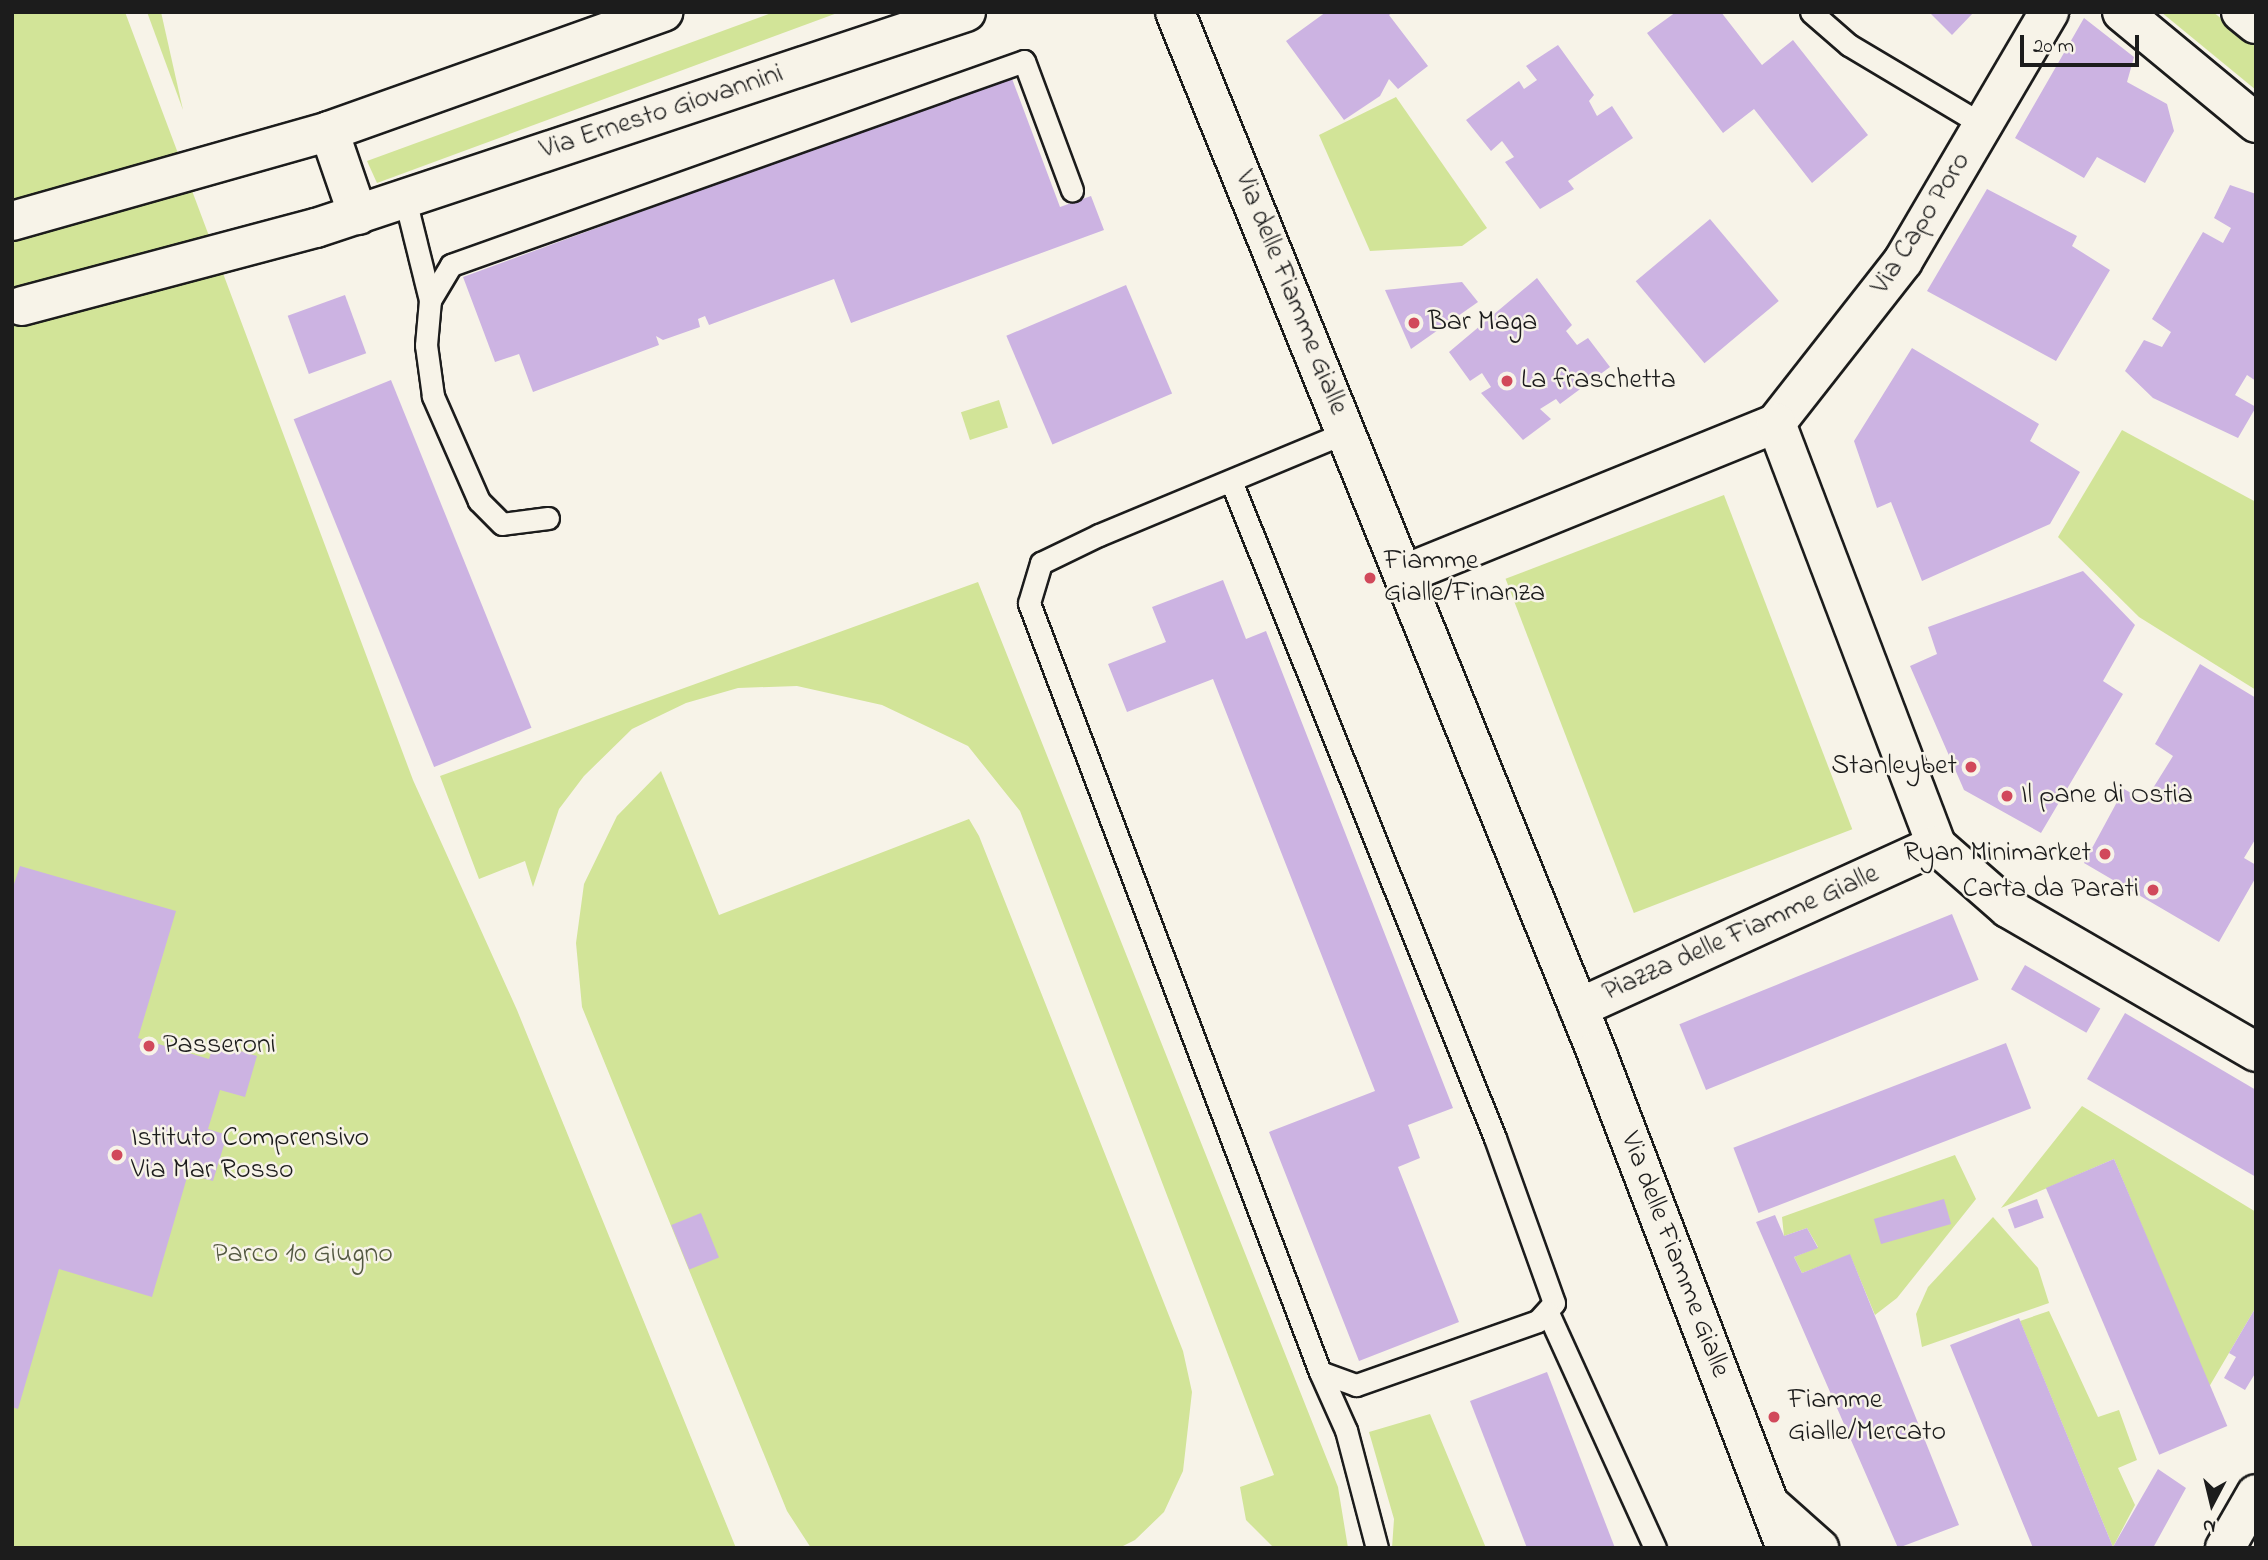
<!DOCTYPE html>
<style>
body{margin:0}
#map{position:relative;width:2268px;height:1560px;overflow:hidden;background:#f7f3e8;font-family:"Indie Flower",sans-serif}
div>[style]{position:absolute}
.green>*{inset:0;background:#d2e498;transform-origin:0 0}
.building>*{inset:0;background:#ccb3e2;transform-origin:0 0}
.roads{filter:drop-shadow(2px 0 #1c1c1c) drop-shadow(-2px 0 #1c1c1c) drop-shadow(0 2px #1c1c1c) drop-shadow(0 -2px #1c1c1c)}
.lane>*{height:21px;margin:-10.5px;padding:0 10.5px;transform-origin:10.5px;border-radius:10.5px;background:#f7f3e8}
.street>*{height:38px;margin:-19px;padding:0 19px;transform-origin:19px;border-radius:19px;background:#f7f3e8}
.secondary>*{height:38px;margin:-19px;padding:0 19px;transform-origin:19px;border-radius:19px;background:#f7f3e8}
.dots>*{width:19px;height:19px;translate:-50% -50%;box-sizing:border-box;border:4px solid #f7f3e8;border-radius:50%}
span{translate:-50% -50%;white-space:nowrap;text-align:center;line-height:1.15;-webkit-text-stroke:5px #f7f3e8;paint-order:stroke}
.street-label{font-size:28px;color:#1c1c1c}
.poi-label{font-size:28px;color:#1c1c1c}
.left{translate:0 -50%;text-align:left}
.right{translate:-100% -50%;text-align:right}
.park-label{font-size:28px;color:#535841}
.frame{position:absolute;inset:0;border:14px solid #1c1c1c;pointer-events:none}
.north{position:absolute;left:2177px;top:1469px;width:70px;height:70px;-webkit-text-stroke:5px #f7f3e8;paint-order:stroke;rotate:187deg;font-size:19px;font-weight:700;line-height:28px;text-align:center;color:#1c1c1c}
.north::after{content:'';display:block;margin:auto;width:24px;height:32px;background:#1c1c1c;clip-path:polygon(50% 0,100% 100%,50% 72%,0 100%)}
.scale{position:absolute;left:2020px;top:35px;width:119px;height:32px;box-sizing:border-box;border:4px solid #1c1c1c;border-top:0;padding-left:9px;font-size:21px;line-height:24px;white-space:nowrap;color:#1c1c1c;-webkit-text-stroke:5px #f7f3e8;paint-order:stroke}
</style>
<div id="map">
<div class="green">
<i style="clip-path:polygon(12px 12px,125px 12px,413px 780px,517px 1010px,736px 1548px,12px 1548px)"></i>
<i style="clip-path:polygon(147px 12px,161px 12px,183px 110px)"></i>
<i style="clip-path:polygon(774px 12px,840px 12px,377px 183px,367px 161px)"></i>
<i style="clip-path:polygon(2161px 12px,2213px 12px,2256px 46px,2256px 90px)"></i>
<i style="clip-path:polygon(1396px 97px,1487px 228px,1462px 246px,1370px 251px,1319px 135px)"></i>
<i style="left:999px;top:400px;width:29px;height:40px;rotate:72deg"></i>
<i style="clip-path:polygon(2122px 430px,2256px 502px,2256px 690px,2139px 617px,2058px 537px)"></i>
<i style="left:1724px;top:495px;width:358px;height:234px;rotate:69deg"></i>
<i style="clip-path:polygon(978px 582px,1338px 1487px,1348px 1548px,1274px 1548px,1246px 1520px,1240px 1487px,1274px 1475px,1020px 811px,968px 746px,882px 705px,797px 686px,738px 688px,686px 703px,632px 729px,584px 776px,559px 809px,533px 887px,525px 861px,479px 879px,440px 776px)"></i>
<i style="clip-path:polygon(661px 771px,719px 915px,969px 819px,979px 836px,1183px 1351px,1192px 1392px,1183px 1471px,1164px 1512px,1135px 1540px,1119px 1548px,811px 1548px,787px 1511px,582px 1007px,576px 943px,584px 884px,617px 816px)"></i>
<i style="clip-path:polygon(2082px 1106px,2256px 1212px,2256px 1307px,2209px 1387px,2114px 1159px,2001px 1208px)"></i>
<i style="clip-path:polygon(1955px 1155px,1976px 1199px,1897px 1298px,1875px 1315px,1850px 1255px,1802px 1273px,1794px 1257px,1818px 1247px,1807px 1228px,1784px 1236px,1782px 1217px)"></i>
<i style="clip-path:polygon(1993px 1217px,2038px 1268px,2049px 1303px,1922px 1347px,1916px 1314px,1928px 1287px)"></i>
<i style="clip-path:polygon(2049px 1311px,2098px 1417px,2119px 1410px,2137px 1460px,2118px 1468px,2135px 1505px,2113px 1547px,2020px 1321px)"></i>
<i style="clip-path:polygon(1430px 1414px,1486px 1548px,1392px 1548px,1394px 1519px,1369px 1432px)"></i>
</div>
<div class="building">
<i style="clip-path:polygon(1326px 12px,1393px 12px,1389px 15px,1428px 66px,1398px 89px,1389px 79px,1380px 96px,1344px 120px,1286px 41px)"></i>
<i style="clip-path:polygon(1676px 12px,1721px 12px,1762px 65px,1793px 40px,1868px 135px,1812px 183px,1754px 109px,1723px 133px,1647px 33px)"></i>
<i style="clip-path:polygon(1929px 12px,1974px 12px,1952px 35px)"></i>
<i style="clip-path:polygon(2084px 18px,2134px 57px,2127px 82px,2167px 104px,2174px 131px,2145px 183px,2097px 157px,2084px 178px,2015px 138px)"></i>
<i style="clip-path:polygon(1558px 45px,1594px 95px,1589px 101px,1597px 116px,1612px 106px,1633px 138px,1568px 181px,1574px 189px,1540px 209px,1505px 162px,1514px 157px,1502px 141px,1491px 151px,1466px 120px,1519px 81px,1524px 89px,1537px 80px,1526px 66px)"></i>
<i style="clip-path:polygon(1011px 76px,1060px 207px,1091px 196px,1104px 230px,851px 323px,834px 279px,709px 325px,705px 316px,698px 319px,700px 327px,663px 340px,656px 336px,659px 345px,533px 392px,519px 354px,495px 362px,463px 277px)"></i>
<i style="clip-path:polygon(2230px 185px,2256px 194px,2256px 381px,2247px 375px,2235px 395px,2256px 407px,2238px 438px,2153px 398px,2125px 371px,2144px 340px,2162px 347px,2171px 332px,2152px 319px,2203px 232px,2223px 243px,2231px 228px,2214px 218px)"></i>
<i style="clip-path:polygon(1987px 189px,2077px 236px,2072px 246px,2110px 270px,2056px 361px,1927px 291px)"></i>
<i style="left:1710px;top:219px;width:107px;height:97px;rotate:50deg"></i>
<i style="clip-path:polygon(1537px 278px,1572px 325px,1566px 331px,1577px 345px,1588px 338px,1610px 367px,1560px 404px,1556px 399px,1540px 409px,1551px 419px,1523px 440px,1481px 393px,1491px 387px,1482px 373px,1470px 381px,1449px 352px)"></i>
<i style="clip-path:polygon(1462px 282px,1478px 302px,1411px 349px,1385px 290px)"></i>
<i style="left:1126px;top:285px;width:118px;height:130px;rotate:67deg"></i>
<i style="left:345px;top:295px;width:62px;height:61px;rotate:70deg"></i>
<i style="clip-path:polygon(1912px 348px,2039px 424px,2030px 441px,2080px 472px,2050px 524px,1922px 581px,1891px 502px,1877px 508px,1854px 441px)"></i>
<i style="left:391px;top:380px;width:375px;height:105px;rotate:68deg"></i>
<i style="clip-path:polygon(2083px 571px,2135px 625px,2103px 681px,2123px 694px,2041px 833px,1964px 790px,1910px 666px,1937px 654px,1928px 627px)"></i>
<i style="clip-path:polygon(1223px 580px,1246px 639px,1266px 631px,1453px 1108px,1408px 1125px,1420px 1158px,1398px 1167px,1459px 1322px,1359px 1361px,1269px 1132px,1375px 1091px,1213px 679px,1127px 712px,1108px 664px,1166px 642px,1152px 607px)"></i>
<i style="clip-path:polygon(2200px 664px,2256px 698px,2256px 838px,2244px 858px,2256px 865px,2256px 877px,2219px 942px,2084px 863px,2124px 789px,2145px 801px,2173px 756px,2155px 744px)"></i>
<i style="clip-path:polygon(20px 866px,176px 911px,138px 1038px,209px 1059px,214px 1043px,257px 1056px,245px 1097px,220px 1090px,208px 1129px,227px 1135px,213px 1181px,188px 1174px,152px 1297px,59px 1269px,18px 1409px,12px 1407px,12px 890px)"></i>
<i style="left:1952px;top:914px;width:71px;height:294px;rotate:68deg"></i>
<i style="left:2025px;top:965px;width:87px;height:28px;rotate:30deg"></i>
<i style="clip-path:polygon(2125px 1013px,2256px 1090px,2256px 1177px,2087px 1079px)"></i>
<i style="left:2006px;top:1043px;width:70px;height:292px;rotate:69deg"></i>
<i style="left:2114px;top:1159px;width:290px;height:74px;rotate:67deg"></i>
<i style="left:1944px;top:1199px;width:26px;height:73px;rotate:74deg"></i>
<i style="left:2037px;top:1199px;width:20px;height:31px;rotate:70deg"></i>
<i style="left:701px;top:1213px;width:48px;height:32px;rotate:68deg"></i>
<i style="clip-path:polygon(1775px 1215px,1784px 1236px,1807px 1228px,1818px 1248px,1794px 1257px,1802px 1273px,1850px 1254px,1959px 1525px,1898px 1548px,1756px 1222px)"></i>
<i style="clip-path:polygon(2256px 1307px,2256px 1372px,2245px 1390px,2224px 1378px,2236px 1357px,2229px 1353px)"></i>
<i style="clip-path:polygon(2019px 1318px,2113px 1547px,2158px 1469px,2186px 1488px,2153px 1548px,2033px 1548px,1950px 1345px)"></i>
<i style="clip-path:polygon(1547px 1372px,1615px 1548px,1527px 1548px,1470px 1401px)"></i>
</div>
<div class="roads">
<div class="lane">
<i style="left:1811px;top:12px;width:50px;rotate:41deg"></i>
<i style="left:1849px;top:45px;width:156px;rotate:30.8deg"></i>
<i style="left:405px;top:199px;width:104px;rotate:76.1deg"></i>
<i style="left:1231px;top:481px;width:708px;rotate:68.11deg"></i>
<i style="left:1495px;top:1138px;width:175px;rotate:70.3deg"></i>
<i style="left:1554px;top:1303px;width:24px;rotate:132deg"></i>
<i style="left:1538px;top:1321px;width:193px;rotate:160.6deg"></i>
<i style="left:1356px;top:1385px;width:38px;rotate:-160deg"></i>
<i style="left:1320px;top:1372px;width:822px;rotate:-110.73deg"></i>
<i style="left:1029px;top:603px;width:42px;rotate:-73.3deg"></i>
<i style="left:1041px;top:563px;width:64px;rotate:-25.8deg"></i>
<i style="left:1099px;top:535px;width:269px;rotate:-22.6deg"></i>
<i style="left:548px;top:518px;width:46px;rotate:172.6deg"></i>
<i style="left:502px;top:524px;width:33px;rotate:-135deg"></i>
<i style="left:479px;top:501px;width:115px;rotate:-113.7deg"></i>
<i style="left:433px;top:396px;width:51px;rotate:-97.8deg"></i>
<i style="left:426px;top:345px;width:45px;rotate:-84.9deg"></i>
<i style="left:430px;top:300px;width:41px;rotate:-59deg"></i>
<i style="left:451px;top:265px;width:608px;rotate:-19.6deg"></i>
<i style="left:1024px;top:61px;width:138px;rotate:69.6deg"></i>
<i style="left:1548px;top:1313px;width:258px;rotate:65.5deg"></i>
<i style="left:1320px;top:1372px;width:64px;rotate:65.9deg"></i>
<i style="left:1346px;top:1430px;width:122px;rotate:75.3deg"></i>
</div>
<div class="street">
<i style="left:2122px;top:12px;width:174px;rotate:39.6deg"></i>
<i style="left:2241px;top:12px;width:19px;rotate:39deg"></i>
<i style="left:329px;top:131px;width:89px;rotate:71deg"></i>
<i style="left:12px;top:221px;width:330px;rotate:-15.8deg"></i>
<i style="left:329px;top:131px;width:355px;rotate:-19.6deg"></i>
<i style="left:22px;top:306px;width:304px;rotate:-14.9deg"></i>
<i style="left:316px;top:228px;width:685px;rotate:-18.38deg"></i>
<i style="left:1776px;top:423px;width:206px;rotate:-51.9deg"></i>
<i style="left:1903px;top:261px;width:289px;rotate:-59.6deg"></i>
<i style="left:1405px;top:574px;width:401px;rotate:-22.1deg"></i>
<i style="left:1776px;top:423px;width:451px;rotate:69.2deg"></i>
<i style="left:1936px;top:845px;width:393px;rotate:155.5deg"></i>
<i style="left:1936px;top:845px;width:96px;rotate:41.2deg"></i>
<i style="left:2008px;top:908px;width:287px;rotate:30.1deg"></i>
<i style="left:2225px;top:1548px;width:62px;rotate:-60.1deg"></i>
</div>
<div class="secondary">
<i style="left:1175px;top:12px;width:1121px;rotate:67.94deg"></i>
<i style="left:1596px;top:1051px;width:532px;rotate:69.08deg"></i>
<i style="left:1773px;top:1507px;width:62px;rotate:41.7deg"></i>
</div>
</div>
<div class="dots">
<i style="left:1414px;top:323px;background:#d1495b"></i>
<i style="left:1507px;top:381px;background:#d1495b"></i>
<i style="left:1370px;top:578px;background:#d1495b"></i>
<i style="left:1971px;top:767px;background:#d1495b"></i>
<i style="left:2007px;top:796px;background:#d1495b"></i>
<i style="left:2105px;top:854px;background:#d1495b"></i>
<i style="left:2153px;top:890px;background:#d1495b"></i>
<i style="left:149px;top:1046px;background:#d1495b"></i>
<i style="left:117px;top:1155px;background:#d1495b"></i>
<i style="left:1774px;top:1417px;background:#d1495b"></i>
</div>
<div class="street-label">
<span style="left:662px;top:113px;rotate:-18deg">Via Ernesto Giovannini</span>
<span style="left:1922px;top:224px;rotate:-58deg">Via Capo Poro</span>
<span style="left:1290px;top:293px;rotate:68deg">Via delle Fiamme Gialle</span>
<span style="left:1741px;top:934px;rotate:-24deg">Piazza delle Fiamme Gialle</span>
<span style="left:1674px;top:1255px;rotate:69deg">Via delle Fiamme Gialle</span>
</div>
<div class="poi-label">
<span class="left" style="left:1428px;top:323px">Bar Maga</span>
<span class="left" style="left:1521px;top:381px">La fraschetta</span>
<span class="left" style="left:1384px;top:578px">Fiamme<br>Gialle/Finanza</span>
<span class="right" style="left:1957px;top:767px">Stanleybet</span>
<span class="left" style="left:2021px;top:796px">Il pane di Ostia</span>
<span class="right" style="left:2091px;top:854px">Ryan Minimarket</span>
<span class="right" style="left:2139px;top:890px">Carta da Parati</span>
<span class="left" style="left:163px;top:1046px">Passeroni</span>
<span class="left" style="left:131px;top:1155px">Istituto Comprensivo<br>Via Mar Rosso</span>
<span class="left" style="left:1788px;top:1417px">Fiamme<br>Gialle/Mercato</span>
</div>
<div class="park-label">
<span style="left:303px;top:1255px">Parco 10 Giugno</span>
</div>
<div class="frame"></div>
<div class="north">N</div>
<div class="scale">20 m</div>
</div>
